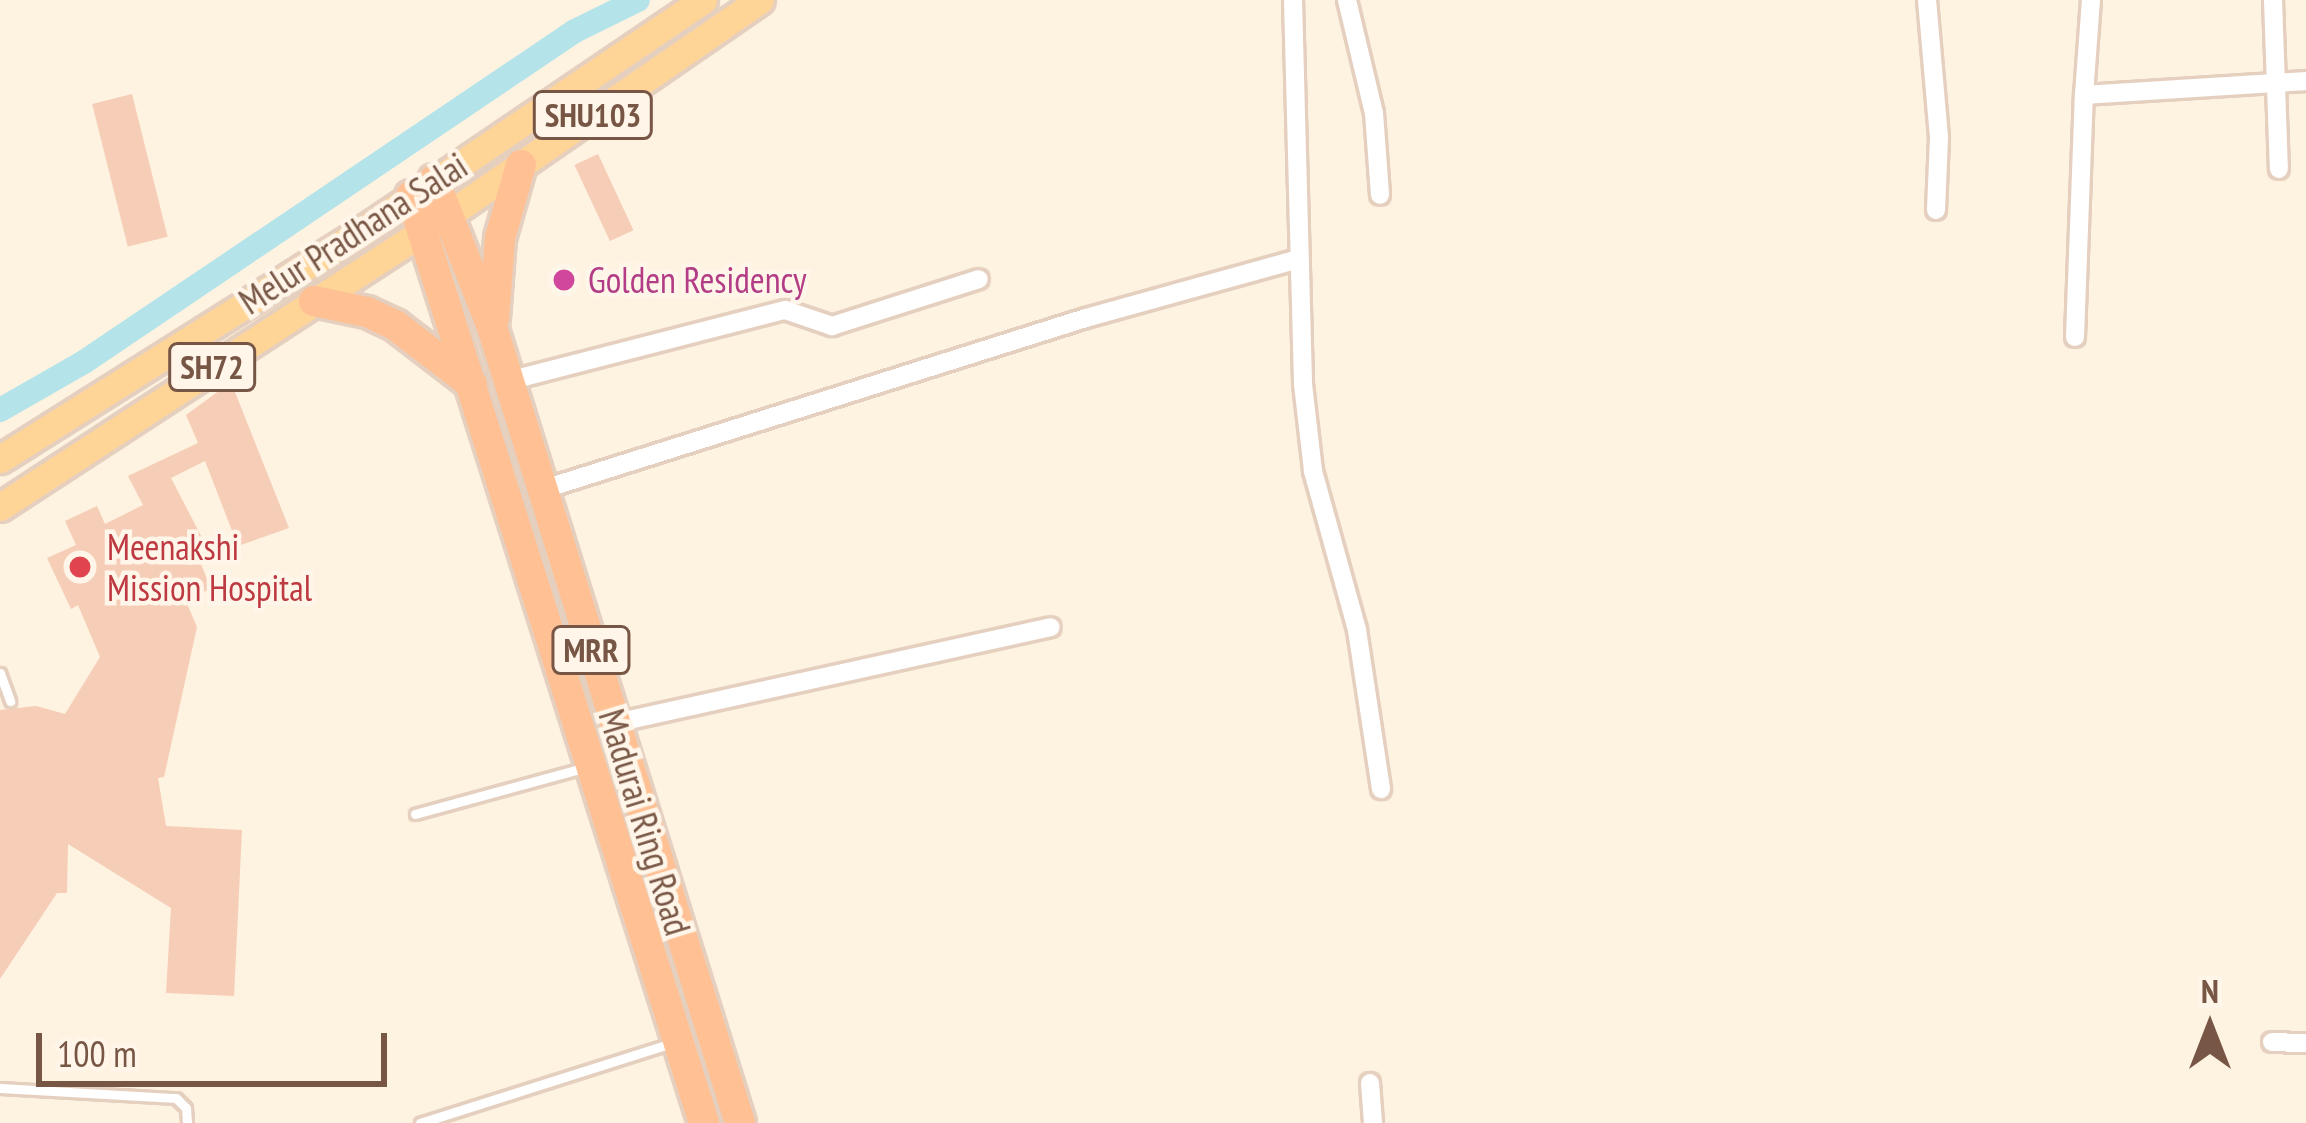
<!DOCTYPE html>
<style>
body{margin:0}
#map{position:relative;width:2306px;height:1123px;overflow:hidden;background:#fef2e1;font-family:"PT Sans Narrow",sans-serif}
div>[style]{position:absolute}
.canal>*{height:24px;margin:-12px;padding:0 12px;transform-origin:12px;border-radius:12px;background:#b4e4ea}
.building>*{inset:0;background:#f6cdb6;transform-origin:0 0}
.roads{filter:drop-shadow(3px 0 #e5cfbe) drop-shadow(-3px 0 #e5cfbe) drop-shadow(0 3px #e5cfbe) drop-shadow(0 -3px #e5cfbe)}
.service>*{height:9px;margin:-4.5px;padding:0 4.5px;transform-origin:4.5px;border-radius:4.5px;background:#fff}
.minor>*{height:18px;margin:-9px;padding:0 9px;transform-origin:9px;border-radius:9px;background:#fff}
.primary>*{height:27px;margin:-13.5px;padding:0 13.5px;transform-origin:13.5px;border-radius:13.5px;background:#ffd597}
.trunk>*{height:30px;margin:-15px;padding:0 15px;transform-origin:15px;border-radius:15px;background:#ffc094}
.dots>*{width:33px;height:33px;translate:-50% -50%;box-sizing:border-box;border:6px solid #fff6e9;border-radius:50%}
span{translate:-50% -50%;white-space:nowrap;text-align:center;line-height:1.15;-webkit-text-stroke:9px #fff6e9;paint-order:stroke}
.shield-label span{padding:3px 9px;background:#fff6e9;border:3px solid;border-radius:9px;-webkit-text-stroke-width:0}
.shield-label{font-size:33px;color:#785645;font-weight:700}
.street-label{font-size:36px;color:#785645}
.hotel-label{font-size:36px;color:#b23c85}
.left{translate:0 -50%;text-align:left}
.health-label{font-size:36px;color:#be3a42}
.north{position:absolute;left:2150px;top:967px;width:120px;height:120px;-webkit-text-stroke:9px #fff6e9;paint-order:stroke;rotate:0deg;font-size:33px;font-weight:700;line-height:48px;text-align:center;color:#785645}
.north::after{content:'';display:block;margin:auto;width:42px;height:54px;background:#785645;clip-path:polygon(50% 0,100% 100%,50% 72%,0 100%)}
.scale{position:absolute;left:36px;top:1033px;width:351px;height:54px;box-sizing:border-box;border:6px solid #785645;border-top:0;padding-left:15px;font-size:36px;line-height:42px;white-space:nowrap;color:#785645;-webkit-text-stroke:9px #fff6e9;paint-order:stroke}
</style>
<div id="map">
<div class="canal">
<i style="left:0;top:410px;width:97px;rotate:-29.7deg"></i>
<i style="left:84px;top:362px;width:592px;rotate:-33.99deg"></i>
<i style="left:575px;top:31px;width:70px;rotate:-26.2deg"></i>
</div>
<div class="building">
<i style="left:132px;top:94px;width:147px;height:41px;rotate:76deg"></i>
<i style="left:598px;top:154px;width:84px;height:26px;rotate:65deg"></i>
<i style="clip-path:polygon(231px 382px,289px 528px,238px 546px,205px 461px,171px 478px,211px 555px,199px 559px,211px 589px,185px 599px,197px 627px,164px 777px,158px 778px,166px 826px,242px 830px,234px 996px,166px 993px,171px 908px,68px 844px,67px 893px,57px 893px,0 979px,0 710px,36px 706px,65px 714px,100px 657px,78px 605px,71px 609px,47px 558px,76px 545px,65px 521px,97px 506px,105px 524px,143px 505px,128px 476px,198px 443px,186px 415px)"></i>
</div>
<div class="roads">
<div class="service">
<i style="left:0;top:673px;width:30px;rotate:70deg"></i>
<i style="left:415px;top:814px;width:174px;rotate:-15.3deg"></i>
<i style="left:0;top:1088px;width:176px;rotate:3.3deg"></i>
<i style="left:176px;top:1098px;width:14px;rotate:45deg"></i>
<i style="left:186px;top:1108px;width:15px;rotate:86deg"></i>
<i style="left:420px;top:1123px;width:264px;rotate:-17.6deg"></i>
</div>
<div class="minor">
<i style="left:1293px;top:0;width:384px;rotate:88.5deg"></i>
<i style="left:1303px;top:384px;width:88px;rotate:83.4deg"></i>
<i style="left:1313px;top:471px;width:165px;rotate:74.5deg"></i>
<i style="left:1357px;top:630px;width:161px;rotate:81.4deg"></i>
<i style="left:1347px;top:0;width:116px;rotate:76.6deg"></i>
<i style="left:1374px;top:113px;width:82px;rotate:85.8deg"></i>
<i style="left:1927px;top:0;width:139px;rotate:85deg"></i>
<i style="left:1939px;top:138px;width:72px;rotate:92.4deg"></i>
<i style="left:2273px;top:0;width:169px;rotate:88deg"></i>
<i style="left:2084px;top:95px;width:95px;rotate:-85.8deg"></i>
<i style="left:2075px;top:337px;width:242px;rotate:-87.9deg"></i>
<i style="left:2084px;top:95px;width:222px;rotate:-3.6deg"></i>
<i style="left:508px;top:381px;width:286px;rotate:-14.4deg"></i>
<i style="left:785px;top:310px;width:50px;rotate:18.8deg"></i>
<i style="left:832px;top:326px;width:154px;rotate:-17.7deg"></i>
<i style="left:541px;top:490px;width:571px;rotate:-17.52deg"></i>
<i style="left:1086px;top:318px;width:221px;rotate:-15.5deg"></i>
<i style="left:615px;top:723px;width:446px;rotate:-12.4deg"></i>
<i style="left:2272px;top:1042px;width:34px;rotate:2deg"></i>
<i style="left:1370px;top:1083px;width:40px;rotate:85.7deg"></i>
</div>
<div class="primary">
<i style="left:0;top:459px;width:431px;rotate:-32.2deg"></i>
<i style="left:365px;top:229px;width:408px;rotate:-34.1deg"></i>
<i style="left:0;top:507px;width:538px;rotate:-33.1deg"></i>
<i style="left:451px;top:213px;width:375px;rotate:-34.6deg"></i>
</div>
<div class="trunk">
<i style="left:434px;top:180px;width:161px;rotate:68.5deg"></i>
<i style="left:493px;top:330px;width:831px;rotate:72.7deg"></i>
<i style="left:411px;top:196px;width:972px;rotate:72.46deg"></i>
<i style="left:314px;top:301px;width:54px;rotate:11.7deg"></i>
<i style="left:367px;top:312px;width:31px;rotate:25deg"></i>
<i style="left:395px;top:325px;width:97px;rotate:37.5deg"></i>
<i style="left:494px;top:318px;width:80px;rotate:-85.7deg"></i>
<i style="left:500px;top:238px;width:76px;rotate:-74deg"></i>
</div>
</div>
<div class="dots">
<i style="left:564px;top:280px;background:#d1479c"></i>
<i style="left:80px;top:567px;background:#e0444e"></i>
</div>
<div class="shield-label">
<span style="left:593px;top:115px">SHU103</span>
<span style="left:212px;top:367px">SH72</span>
<span style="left:591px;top:650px">MRR</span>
</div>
<div class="street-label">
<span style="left:353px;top:233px;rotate:-33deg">Melur Pradhana Salai</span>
<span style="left:645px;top:822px;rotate:73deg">Madurai Ring Road</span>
</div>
<div class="hotel-label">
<span class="left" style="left:588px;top:280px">Golden Residency</span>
</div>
<div class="health-label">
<span class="left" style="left:107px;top:567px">Meenakshi<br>Mission Hospital</span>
</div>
<div class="north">N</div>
<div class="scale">100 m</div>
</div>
